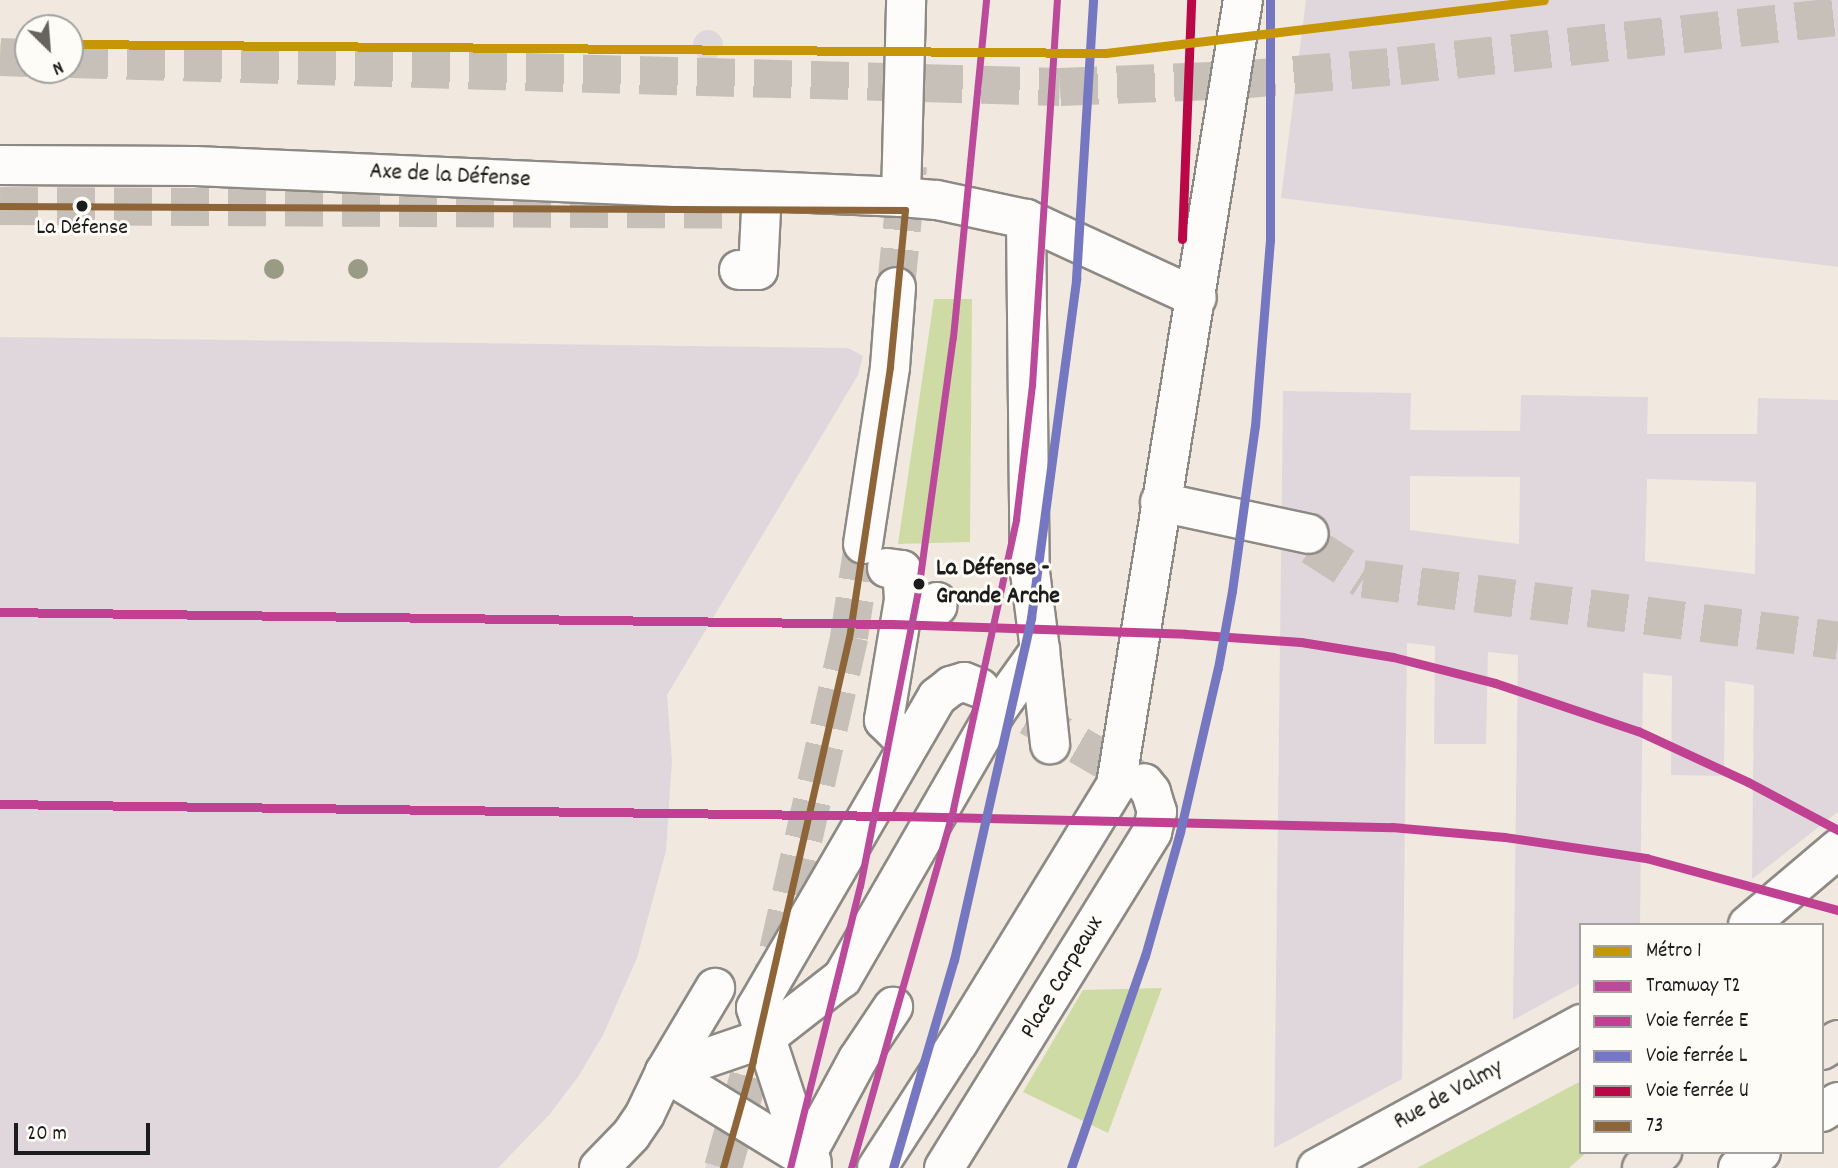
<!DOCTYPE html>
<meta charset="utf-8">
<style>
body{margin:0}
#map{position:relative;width:1838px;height:1168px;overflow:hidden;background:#f1e9df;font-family:Dekko,sans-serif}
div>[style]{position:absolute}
.green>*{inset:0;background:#cfdba5}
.building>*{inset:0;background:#e0d7dd}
.round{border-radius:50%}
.minor-tunnel>*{height:38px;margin-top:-19px;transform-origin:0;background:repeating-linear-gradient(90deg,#c6c0b8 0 38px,transparent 0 57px)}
.highway-tunnel>*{height:38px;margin-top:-19px;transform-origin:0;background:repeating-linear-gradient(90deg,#c6c0b8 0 38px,transparent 0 57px)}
.roads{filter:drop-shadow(2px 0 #8d8984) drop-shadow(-2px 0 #8d8984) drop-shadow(0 2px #8d8984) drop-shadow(0 -2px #8d8984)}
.minor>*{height:38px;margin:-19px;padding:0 19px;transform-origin:19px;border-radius:19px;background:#fdfcfa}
.major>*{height:38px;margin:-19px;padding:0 19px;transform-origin:19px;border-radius:19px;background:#efe6e0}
.bus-1>*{height:7px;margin:-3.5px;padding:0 3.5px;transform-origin:3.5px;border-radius:3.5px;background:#8d6538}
.rail-1>*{height:9px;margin:-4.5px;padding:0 4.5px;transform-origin:4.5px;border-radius:4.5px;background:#c04191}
.rail-2>*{height:9px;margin:-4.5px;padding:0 4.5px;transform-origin:4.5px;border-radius:4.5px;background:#7577c0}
.rail-3>*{height:9px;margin:-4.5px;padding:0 4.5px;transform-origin:4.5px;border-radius:4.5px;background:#b90845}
.tram-1>*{height:7px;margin:-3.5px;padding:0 3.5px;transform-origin:3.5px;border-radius:3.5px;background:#bb4a9b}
.metro-1>*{height:9px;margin:-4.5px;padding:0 4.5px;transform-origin:4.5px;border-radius:4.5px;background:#c69607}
.trees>*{width:20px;height:20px;margin:-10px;border-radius:50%;background:#999b85}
.dots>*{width:19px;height:19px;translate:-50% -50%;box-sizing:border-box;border:4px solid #fdfcf7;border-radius:50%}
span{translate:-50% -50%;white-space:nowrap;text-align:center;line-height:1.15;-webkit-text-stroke:6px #fdfcf7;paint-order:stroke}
.bus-label{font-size:22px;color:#1c1c1c}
.street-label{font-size:24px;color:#1c1c1c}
.stop-label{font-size:24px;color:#1c1c1c;font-weight:700}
.left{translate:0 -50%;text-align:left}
.legend{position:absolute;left:1579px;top:923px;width:245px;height:231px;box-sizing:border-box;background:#fdfcf7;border:2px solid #a3a29f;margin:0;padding:9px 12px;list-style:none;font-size:21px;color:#1c1c1c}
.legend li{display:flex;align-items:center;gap:14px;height:35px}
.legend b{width:35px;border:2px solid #a3a29f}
.north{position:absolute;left:14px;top:14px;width:70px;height:70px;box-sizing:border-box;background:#fdfcf7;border:2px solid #a3a29f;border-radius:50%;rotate:155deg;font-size:19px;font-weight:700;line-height:28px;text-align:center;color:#1c1c1c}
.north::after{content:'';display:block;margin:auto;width:24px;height:32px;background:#676460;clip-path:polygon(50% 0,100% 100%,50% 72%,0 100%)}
.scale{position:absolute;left:14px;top:1123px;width:136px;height:32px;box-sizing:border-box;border:4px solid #1c1c1c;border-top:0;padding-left:9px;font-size:21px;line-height:24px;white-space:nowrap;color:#1c1c1c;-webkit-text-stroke:5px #fdfcf7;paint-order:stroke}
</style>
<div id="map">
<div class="green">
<i style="clip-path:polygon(934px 299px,972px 299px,970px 542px,898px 544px)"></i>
<i style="clip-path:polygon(1162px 988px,1108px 1133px,1023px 1092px,1083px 990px)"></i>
<i style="clip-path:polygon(1581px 1081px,1581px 1152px,1587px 1152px,1569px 1168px,1417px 1168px)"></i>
</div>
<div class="building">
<i style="clip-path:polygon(1306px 0,1838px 0,1838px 267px,1281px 198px)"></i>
<i class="round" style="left:693px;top:30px;width:30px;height:30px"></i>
<i style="clip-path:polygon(0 337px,848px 348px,863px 356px,858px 375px,667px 695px,672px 761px,666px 851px,637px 958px,603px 1035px,578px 1077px,549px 1115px,498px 1168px,0 1168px)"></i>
<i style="clip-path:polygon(evenodd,1283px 391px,1411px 393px,1410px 430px,1520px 431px,1521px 395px,1648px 397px,1647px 434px,1757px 434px,1758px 398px,1838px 400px,1838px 812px,1752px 879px,1754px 685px,1725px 681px,1724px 776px,1671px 775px,1672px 676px,1643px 673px,1640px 925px,1581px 925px,1581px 983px,1513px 1020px,1518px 655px,1488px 652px,1486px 744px,1434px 744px,1435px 646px,1407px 643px,1402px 1079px,1274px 1148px,1283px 391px,1410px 476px,1520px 477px,1519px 544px,1410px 530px,1410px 476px,1283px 391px,1647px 479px,1756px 482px,1755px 574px,1645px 561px,1647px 479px)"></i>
<i style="clip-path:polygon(716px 1155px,724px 1157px,731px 1168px,705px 1168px,708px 1156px)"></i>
</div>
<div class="minor-tunnel">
<i style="left:0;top:206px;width:794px;rotate:0.29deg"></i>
<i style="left:896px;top:287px;width:122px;rotate:-84.3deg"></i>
<i style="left:1312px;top:546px;width:61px;rotate:32.9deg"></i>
<i style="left:1363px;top:579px;width:479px;rotate:7.4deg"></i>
<i style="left:980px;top:688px;width:190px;rotate:30.1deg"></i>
<i style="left:723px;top:1168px;width:111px;rotate:-74.3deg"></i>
<i style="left:753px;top:1061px;width:435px;rotate:-77.2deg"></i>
<i style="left:849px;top:637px;width:94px;rotate:-81.4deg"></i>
</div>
<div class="highway-tunnel">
<i style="left:0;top:57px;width:28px;rotate:2deg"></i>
<i style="left:70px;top:59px;width:990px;rotate:1.62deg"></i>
<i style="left:1060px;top:87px;width:177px;rotate:-2.3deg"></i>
<i style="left:1237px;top:80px;width:163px;rotate:-4.9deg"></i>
<i style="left:1399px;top:66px;width:442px;rotate:-6.4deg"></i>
</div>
<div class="roads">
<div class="minor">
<i style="left:0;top:165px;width:195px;rotate:0.3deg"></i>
<i style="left:195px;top:166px;width:707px;rotate:2.51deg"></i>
<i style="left:901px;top:197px;width:36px;rotate:5deg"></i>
<i style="left:937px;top:200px;width:91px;rotate:12.1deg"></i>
<i style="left:1026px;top:219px;width:353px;rotate:89.4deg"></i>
<i style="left:1030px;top:572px;width:79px;rotate:82.7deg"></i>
<i style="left:1040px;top:650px;width:74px;rotate:125.6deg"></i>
<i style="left:997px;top:710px;width:310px;rotate:120deg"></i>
<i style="left:842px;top:978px;width:98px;rotate:142.1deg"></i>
<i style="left:765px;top:1038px;width:106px;rotate:161.2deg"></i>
<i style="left:901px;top:197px;width:197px;rotate:-88.5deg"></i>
<i style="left:1026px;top:219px;width:188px;rotate:24.8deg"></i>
<i style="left:739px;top:270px;width:19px"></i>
<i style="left:758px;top:270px;width:79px;rotate:-87.1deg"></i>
<i style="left:1160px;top:502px;width:152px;rotate:12.1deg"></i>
<i style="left:863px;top:544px;width:179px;rotate:-81.3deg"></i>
<i style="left:890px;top:367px;width:80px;rotate:-85.7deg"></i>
<i style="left:887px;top:568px;width:15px;rotate:8deg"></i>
<i style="left:902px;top:570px;width:30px;rotate:86deg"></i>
<i style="left:904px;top:600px;width:122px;rotate:99.5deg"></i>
<i style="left:884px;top:720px;width:35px;rotate:45deg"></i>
<i style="left:904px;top:600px;width:34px;rotate:10deg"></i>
<i style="left:937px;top:606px;width:4px;rotate:-90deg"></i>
<i style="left:1040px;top:650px;width:95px;rotate:83.9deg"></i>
<i style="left:1748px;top:925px;width:118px;rotate:-40.2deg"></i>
<i style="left:665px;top:1072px;width:172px;rotate:31.5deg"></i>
<i style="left:1822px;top:1112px;width:19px;rotate:-32deg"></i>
<i style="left:805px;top:1157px;width:111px;rotate:-61.6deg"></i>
<i style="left:858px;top:1059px;width:63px;rotate:-56.1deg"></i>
<i style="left:599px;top:1168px;width:46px;rotate:-45.9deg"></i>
<i style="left:631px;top:1135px;width:25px;rotate:-56deg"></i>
<i style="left:645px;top:1114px;width:47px;rotate:-64.5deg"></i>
<i style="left:665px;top:1072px;width:98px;rotate:-59.2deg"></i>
<i style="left:812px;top:1168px;width:13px;rotate:-122deg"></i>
<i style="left:805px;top:1157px;width:157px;rotate:-108.2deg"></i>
<i style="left:756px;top:1008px;width:360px;rotate:-59.8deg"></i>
<i style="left:937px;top:697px;width:18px;rotate:-38deg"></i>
<i style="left:951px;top:686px;width:14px;rotate:-17deg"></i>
<i style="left:964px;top:682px;width:17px;rotate:21deg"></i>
<i style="left:877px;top:1168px;width:149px;rotate:-57.1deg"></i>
<i style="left:958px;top:1043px;width:303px;rotate:-58.5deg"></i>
<i style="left:1116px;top:785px;width:795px;rotate:-80.81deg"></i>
<i style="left:944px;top:1168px;width:395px;rotate:-58.2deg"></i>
<i style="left:1152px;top:832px;width:21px;rotate:-76deg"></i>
<i style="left:1157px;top:812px;width:21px;rotate:-107deg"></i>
<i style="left:1151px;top:792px;width:11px;rotate:-128deg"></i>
<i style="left:1317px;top:1168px;width:301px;rotate:-28.6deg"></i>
<i style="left:1738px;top:1168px;width:28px;rotate:-35deg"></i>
</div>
<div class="major">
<i style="left:1822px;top:1050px;width:19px;rotate:-32deg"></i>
<i style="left:1642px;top:1168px;width:26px;rotate:-39deg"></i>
</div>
</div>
<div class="bus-1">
<i style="left:0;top:206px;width:905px;rotate:0.25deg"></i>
<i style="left:905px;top:210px;width:158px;rotate:95.5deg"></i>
<i style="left:890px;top:367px;width:273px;rotate:98.6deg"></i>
<i style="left:849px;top:637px;width:435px;rotate:102.8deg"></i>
<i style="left:753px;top:1061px;width:111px;rotate:105.7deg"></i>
</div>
<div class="rail-1">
<i style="left:0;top:612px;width:892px;rotate:0.77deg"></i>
<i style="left:892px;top:624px;width:294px;rotate:1.9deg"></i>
<i style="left:1186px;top:634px;width:115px;rotate:4deg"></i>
<i style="left:1301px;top:642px;width:93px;rotate:9.3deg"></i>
<i style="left:1393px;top:657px;width:105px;rotate:14.3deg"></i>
<i style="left:1495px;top:683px;width:151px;rotate:18.6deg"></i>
<i style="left:1638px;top:731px;width:121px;rotate:24.9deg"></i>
<i style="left:1748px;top:782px;width:102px;rotate:28.1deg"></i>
<i style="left:0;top:804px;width:898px;rotate:0.77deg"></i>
<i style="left:898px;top:816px;width:494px;rotate:1.3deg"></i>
<i style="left:1392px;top:827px;width:113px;rotate:5.1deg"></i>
<i style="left:1505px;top:837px;width:143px;rotate:8.5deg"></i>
<i style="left:1646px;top:858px;width:199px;rotate:15.2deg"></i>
</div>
<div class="rail-2">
<i style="left:893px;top:1168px;width:217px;rotate:-73.7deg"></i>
<i style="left:954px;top:960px;width:351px;rotate:-77.3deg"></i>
<i style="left:1031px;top:618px;width:342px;rotate:-82.4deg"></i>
<i style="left:1076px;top:279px;width:280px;rotate:-86.5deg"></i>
<i style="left:1071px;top:1168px;width:225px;rotate:-70.8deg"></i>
<i style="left:1145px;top:956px;width:129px;rotate:-74.2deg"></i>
<i style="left:1180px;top:832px;width:168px;rotate:-77deg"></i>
<i style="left:1218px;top:668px;width:78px;rotate:-79.7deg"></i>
<i style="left:1232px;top:591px;width:167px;rotate:-82.1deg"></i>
<i style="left:1255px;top:426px;width:186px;rotate:-85.4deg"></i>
<i style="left:1270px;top:241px;width:241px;rotate:-90deg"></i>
</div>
<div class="rail-3">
<i style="left:1182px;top:239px;width:239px;rotate:-87.8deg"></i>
</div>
<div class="tram-1">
<i style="left:790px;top:1168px;width:291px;rotate:-76.1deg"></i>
<i style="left:860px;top:886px;width:308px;rotate:-78.9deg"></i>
<i style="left:919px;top:584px;width:249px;rotate:-82.2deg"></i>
<i style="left:953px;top:337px;width:339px;rotate:-84.4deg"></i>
<i style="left:851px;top:1168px;width:373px;rotate:-74.1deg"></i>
<i style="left:953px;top:809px;width:297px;rotate:-77.7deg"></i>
<i style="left:1016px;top:519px;width:135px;rotate:-83.2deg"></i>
<i style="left:1032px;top:385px;width:386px;rotate:-86.3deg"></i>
</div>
<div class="metro-1">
<i style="left:70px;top:44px;width:1036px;rotate:0.5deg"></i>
<i style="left:1106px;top:53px;width:441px;rotate:-6.9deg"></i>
</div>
<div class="trees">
<i style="left:274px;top:269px"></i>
<i style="left:358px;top:269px"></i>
</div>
<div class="dots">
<i style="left:82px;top:206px;background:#1c1c1c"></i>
<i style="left:919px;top:584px;background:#1c1c1c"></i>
</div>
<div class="bus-label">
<span style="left:82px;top:229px">La Défense</span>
</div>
<div class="street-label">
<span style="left:450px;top:177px;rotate:3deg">Axe de la Défense</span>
<span style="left:1063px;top:978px;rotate:-59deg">Place Carpeaux</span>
<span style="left:1449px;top:1096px;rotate:-29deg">Rue de Valmy</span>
</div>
<div class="stop-label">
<span class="left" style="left:936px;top:584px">La Défense -<br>Grande Arche</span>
</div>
<ul class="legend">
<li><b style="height:9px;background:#c69607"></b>Métro 1</li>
<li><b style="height:9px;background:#bb4a9b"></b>Tramway T2</li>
<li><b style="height:9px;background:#c04191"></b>Voie ferrée E</li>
<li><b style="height:9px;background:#7577c0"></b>Voie ferrée L</li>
<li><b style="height:9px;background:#b90845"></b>Voie ferrée U</li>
<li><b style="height:9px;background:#8d6538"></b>73</li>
</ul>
<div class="north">N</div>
<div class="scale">20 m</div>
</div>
